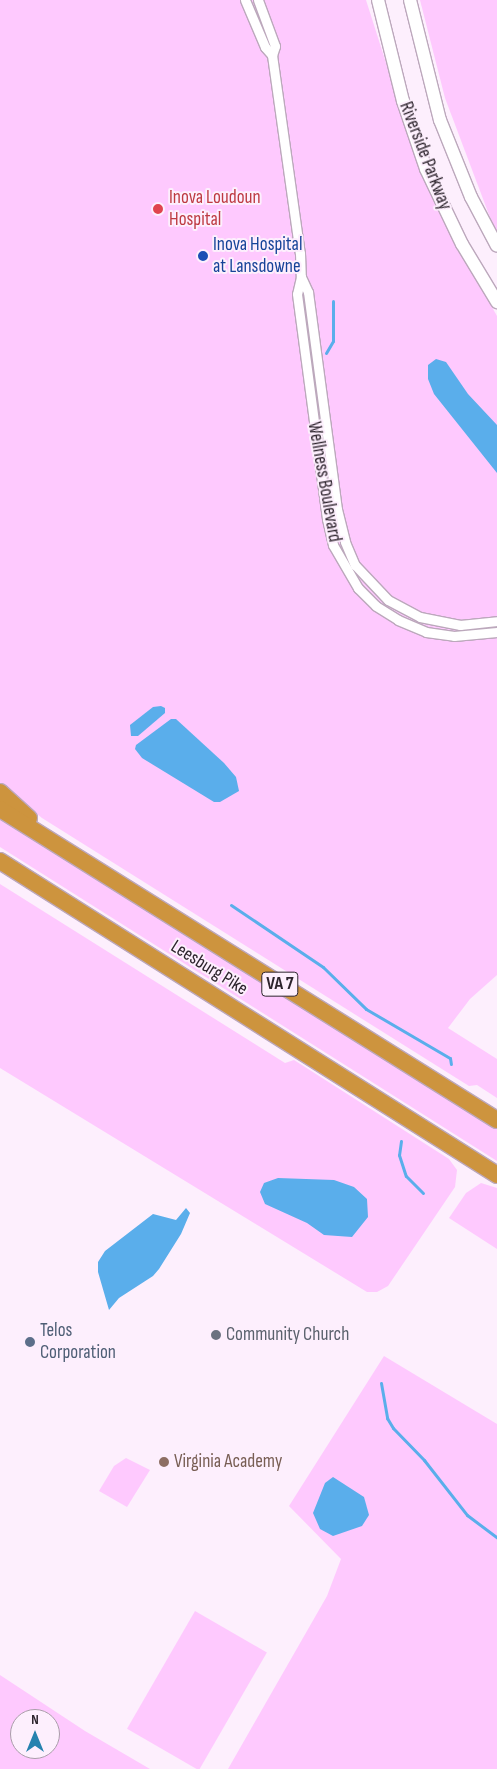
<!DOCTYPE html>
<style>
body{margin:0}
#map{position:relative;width:497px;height:1769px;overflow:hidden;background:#fdeffd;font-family:"Sofia Sans Condensed",sans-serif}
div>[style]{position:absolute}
.green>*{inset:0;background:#fec9fe;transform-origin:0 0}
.water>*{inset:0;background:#5aaeeb}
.stream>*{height:3px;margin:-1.5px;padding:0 1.5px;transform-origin:1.5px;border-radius:1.5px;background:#5aaeeb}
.roads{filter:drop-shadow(1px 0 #bca8bc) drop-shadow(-1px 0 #bca8bc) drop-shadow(0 1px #bca8bc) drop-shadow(0 -1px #bca8bc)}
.street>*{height:9px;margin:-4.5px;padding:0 4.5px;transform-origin:4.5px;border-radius:4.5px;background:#fff}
.secondary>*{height:12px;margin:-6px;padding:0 6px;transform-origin:6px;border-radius:6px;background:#fff}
.highway>*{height:16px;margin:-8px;padding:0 8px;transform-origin:8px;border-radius:8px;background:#cd943e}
.dots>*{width:14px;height:14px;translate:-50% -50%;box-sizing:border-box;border:2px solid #fdeffd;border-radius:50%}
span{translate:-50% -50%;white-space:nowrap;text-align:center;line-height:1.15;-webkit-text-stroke:4px #fdeffd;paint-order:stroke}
.shield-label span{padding:1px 4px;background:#fdeffd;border:1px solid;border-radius:4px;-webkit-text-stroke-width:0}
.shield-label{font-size:18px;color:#2d242d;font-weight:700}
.street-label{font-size:19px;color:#2d242d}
.health-label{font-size:19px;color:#be3a42}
.left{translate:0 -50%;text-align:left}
.transit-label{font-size:19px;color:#164399}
.service-label{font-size:19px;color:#4e5e75}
.worship-label{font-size:19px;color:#5b616d}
.education-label{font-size:19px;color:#785e54}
.north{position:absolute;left:10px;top:1709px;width:50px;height:50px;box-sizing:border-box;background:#fdeffd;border:1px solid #aa9eaa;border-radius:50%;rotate:0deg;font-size:14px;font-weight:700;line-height:20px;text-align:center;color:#2d242d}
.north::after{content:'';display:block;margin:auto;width:18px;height:22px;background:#2682af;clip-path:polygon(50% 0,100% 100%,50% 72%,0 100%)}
</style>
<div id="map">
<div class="green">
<i style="clip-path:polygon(0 0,366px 0,421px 173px,446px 226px,497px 316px,497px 975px,470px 999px,448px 1028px,497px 1059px,497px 1098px,477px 1085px,469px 1086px,42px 818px,0 784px)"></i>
<i style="clip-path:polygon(420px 0,497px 0,497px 236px,445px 98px)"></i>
<i style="clip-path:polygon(0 819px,497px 1129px,497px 1161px,0 847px)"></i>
<i style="clip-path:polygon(0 884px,285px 1063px,294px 1060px,449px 1159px,457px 1170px,455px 1187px,388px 1286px,377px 1292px,367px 1292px,0 1068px)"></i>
<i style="clip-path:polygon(481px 1183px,497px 1188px,497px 1249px,449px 1218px,466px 1193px)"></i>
<i style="clip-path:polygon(384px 1356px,497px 1424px,497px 1769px,228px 1769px,327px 1596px,341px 1559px,289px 1506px)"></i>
<i style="clip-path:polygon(126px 1458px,150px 1470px,127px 1507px,99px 1491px,114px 1466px)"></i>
<i style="left:195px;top:1611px;width:83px;height:136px;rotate:30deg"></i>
<i style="clip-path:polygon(evenodd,0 1675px,85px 1731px,150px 1769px,0 1769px,0 1675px,20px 1719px,50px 1719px,50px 1749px,20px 1749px,20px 1719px)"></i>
</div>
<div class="water">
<i style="clip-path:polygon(436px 359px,446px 362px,468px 394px,497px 425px,497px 473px,434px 394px,428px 379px,428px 365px)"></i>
<i style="clip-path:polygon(161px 706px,165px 708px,165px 713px,138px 736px,131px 736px,130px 725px,153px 707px)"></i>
<i style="clip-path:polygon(171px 719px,176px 719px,224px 763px,236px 777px,239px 791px,220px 802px,214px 802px,142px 758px,135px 749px,136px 745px)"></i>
<i style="clip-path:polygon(278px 1178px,334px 1180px,354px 1187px,367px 1199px,368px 1217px,352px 1237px,324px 1235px,307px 1223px,265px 1204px,260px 1192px,264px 1183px)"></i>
<i style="clip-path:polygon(186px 1208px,190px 1213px,181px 1234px,159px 1269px,153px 1276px,119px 1298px,109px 1310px,98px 1272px,98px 1262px,105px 1251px,153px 1214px,176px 1220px)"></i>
<i style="clip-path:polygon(333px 1477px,364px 1497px,369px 1515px,362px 1526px,333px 1536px,320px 1529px,313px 1513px,325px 1483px)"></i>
</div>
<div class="stream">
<i style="left:326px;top:353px;width:14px;rotate:-60deg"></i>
<i style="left:333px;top:341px;width:40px;rotate:-90deg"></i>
<i style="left:231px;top:905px;width:111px;rotate:34deg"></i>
<i style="left:323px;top:967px;width:60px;rotate:44.3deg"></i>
<i style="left:366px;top:1009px;width:97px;rotate:30.3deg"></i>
<i style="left:450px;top:1058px;width:6px;rotate:81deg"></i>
<i style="left:401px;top:1141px;width:14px;rotate:98deg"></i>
<i style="left:399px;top:1155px;width:22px;rotate:72deg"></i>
<i style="left:406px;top:1176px;width:24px;rotate:45deg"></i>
<i style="left:381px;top:1383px;width:36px;rotate:80deg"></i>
<i style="left:387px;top:1418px;width:12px;rotate:59deg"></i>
<i style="left:393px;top:1428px;width:45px;rotate:45.9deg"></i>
<i style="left:424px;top:1460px;width:70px;rotate:52deg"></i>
<i style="left:467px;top:1515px;width:38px;rotate:37deg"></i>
</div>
<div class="roads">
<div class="street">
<i style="left:245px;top:0;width:51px;rotate:66.9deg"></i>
<i style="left:265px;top:47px;width:11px;rotate:49deg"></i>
<i style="left:258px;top:0;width:49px;rotate:69.7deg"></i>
<i style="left:275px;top:46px;width:9px;rotate:108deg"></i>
<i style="left:272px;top:55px;width:200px;rotate:82deg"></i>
<i style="left:300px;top:253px;width:24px;rotate:88deg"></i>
<i style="left:301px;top:277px;width:17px;rotate:103deg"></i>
<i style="left:297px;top:294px;width:227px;rotate:82.4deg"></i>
<i style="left:327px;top:519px;width:27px;rotate:77deg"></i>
<i style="left:333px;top:545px;width:50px;rotate:59.8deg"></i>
<i style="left:358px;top:588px;width:25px;rotate:45deg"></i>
<i style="left:376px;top:606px;width:26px;rotate:32deg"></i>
<i style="left:398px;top:620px;width:30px;rotate:23deg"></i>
<i style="left:426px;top:632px;width:28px;rotate:8deg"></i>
<i style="left:454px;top:636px;width:43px;rotate:-5.3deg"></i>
<i style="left:301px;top:277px;width:17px;rotate:65deg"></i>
<i style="left:308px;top:292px;width:219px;rotate:82.4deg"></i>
<i style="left:337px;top:509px;width:34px;rotate:76deg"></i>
<i style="left:345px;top:542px;width:25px;rotate:67deg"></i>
<i style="left:355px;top:565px;width:48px;rotate:46.7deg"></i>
<i style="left:388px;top:600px;width:36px;rotate:28deg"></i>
<i style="left:420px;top:617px;width:41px;rotate:11.3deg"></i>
<i style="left:460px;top:625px;width:37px;rotate:-6deg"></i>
</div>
<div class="secondary">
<i style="left:378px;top:0;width:104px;rotate:76.1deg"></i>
<i style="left:403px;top:101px;width:72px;rotate:71.3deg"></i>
<i style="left:426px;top:169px;width:83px;rotate:64.4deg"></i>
<i style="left:462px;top:244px;width:68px;rotate:58.9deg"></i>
<i style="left:410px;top:0;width:124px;rotate:76deg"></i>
<i style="left:440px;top:120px;width:83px;rotate:68.1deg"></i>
<i style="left:471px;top:197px;width:55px;rotate:62deg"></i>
</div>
<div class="highway">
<i style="left:0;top:792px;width:39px;rotate:42deg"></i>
<i style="left:0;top:809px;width:586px;rotate:32.04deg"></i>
<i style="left:0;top:861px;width:588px;rotate:32.28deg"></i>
</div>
</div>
<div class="dots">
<i style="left:158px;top:209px;background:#e0444e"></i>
<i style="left:203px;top:256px;background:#1a4fb4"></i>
<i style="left:216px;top:1335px;background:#6b7280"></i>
<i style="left:30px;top:1342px;background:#5c6f8a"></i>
<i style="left:164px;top:1462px;background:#8d6e63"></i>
</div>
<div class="shield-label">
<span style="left:280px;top:984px">VA 7</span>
</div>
<div class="street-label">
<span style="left:425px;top:156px;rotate:69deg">Riverside Parkway</span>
<span style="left:324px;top:482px;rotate:80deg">Wellness Boulevard</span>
<span style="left:209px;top:968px;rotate:32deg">Leesburg Pike</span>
</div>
<div class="health-label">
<span class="left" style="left:169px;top:209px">Inova Loudoun<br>Hospital</span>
</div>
<div class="transit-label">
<span class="left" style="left:213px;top:256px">Inova Hospital<br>at Lansdowne</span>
</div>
<div class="service-label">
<span class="left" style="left:40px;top:1342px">Telos<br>Corporation</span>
</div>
<div class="worship-label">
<span class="left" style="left:226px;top:1335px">Community Church</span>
</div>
<div class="education-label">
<span class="left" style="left:174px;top:1462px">Virginia Academy</span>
</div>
<div class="north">N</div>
</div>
